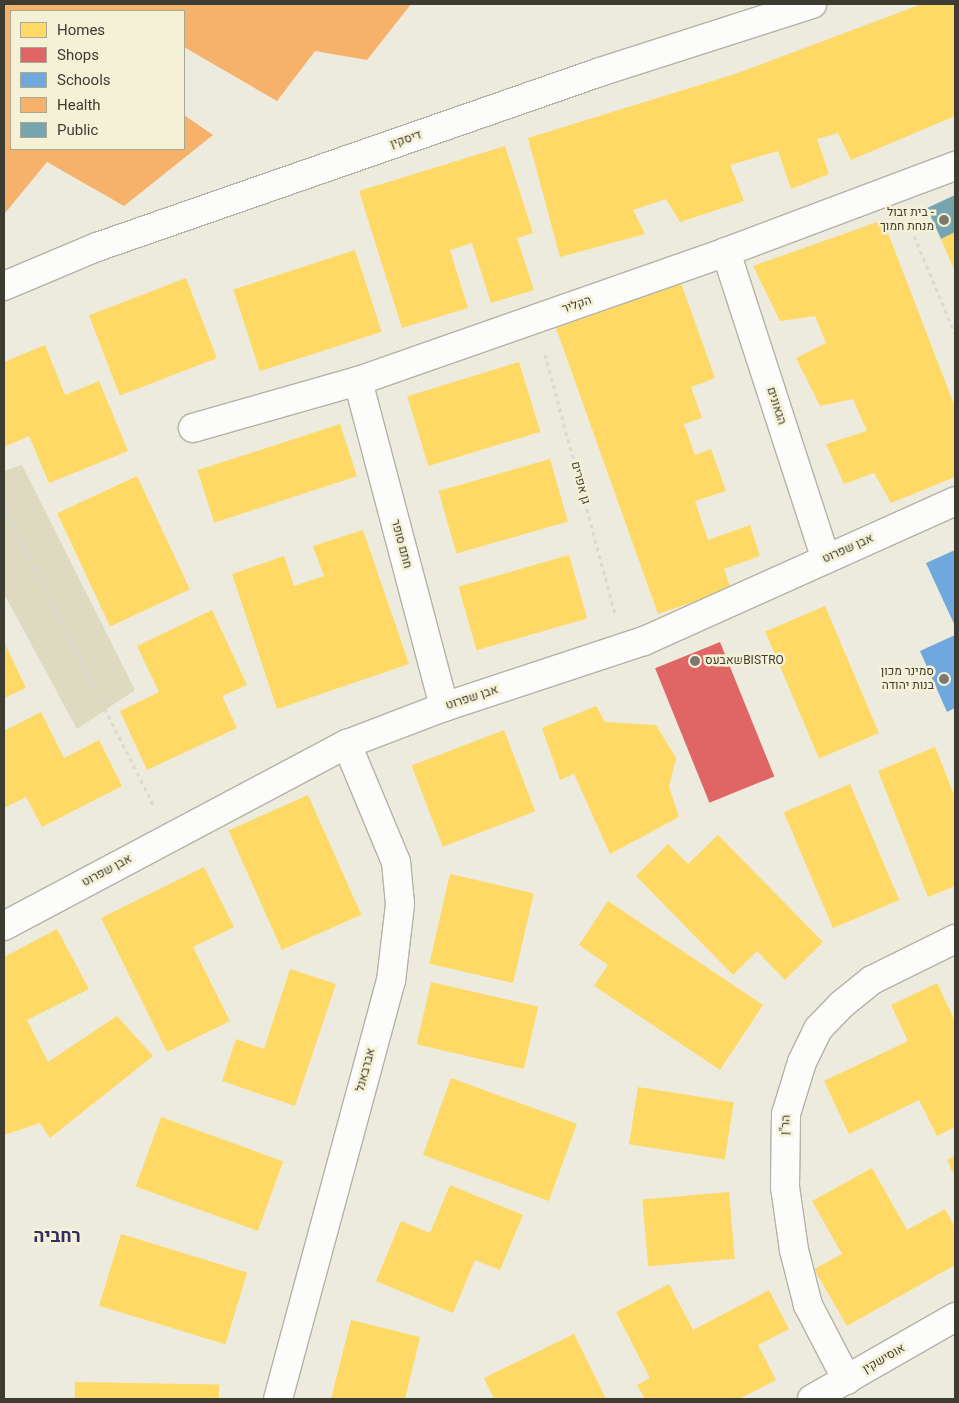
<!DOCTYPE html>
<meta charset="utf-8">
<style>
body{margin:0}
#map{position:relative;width:959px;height:1403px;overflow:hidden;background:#edebdd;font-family:Roboto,Heebo,sans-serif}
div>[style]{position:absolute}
.green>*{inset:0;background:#dddac0}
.homes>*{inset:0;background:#ffd966;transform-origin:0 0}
.shops>*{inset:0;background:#e06666;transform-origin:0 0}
.schools>*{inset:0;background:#6fa8dc}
.health>*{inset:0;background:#f6b26b}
.public>*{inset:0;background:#76a5af}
.path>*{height:3px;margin-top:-1.5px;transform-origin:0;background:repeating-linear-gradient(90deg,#dadad5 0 4px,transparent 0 8px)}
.roads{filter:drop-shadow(1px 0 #b3b2a7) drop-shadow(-1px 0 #b3b2a7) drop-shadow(0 1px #b3b2a7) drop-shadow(0 -1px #b3b2a7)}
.minor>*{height:28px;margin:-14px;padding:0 14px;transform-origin:14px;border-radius:14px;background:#fcfcfa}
.dots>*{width:14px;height:14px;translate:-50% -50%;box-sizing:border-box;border:2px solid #f4f1d6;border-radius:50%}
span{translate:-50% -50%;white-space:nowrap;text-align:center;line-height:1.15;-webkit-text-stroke:5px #f4f1d6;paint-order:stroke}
.street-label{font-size:12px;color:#3d3c31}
.poi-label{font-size:12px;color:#3d3c31}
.right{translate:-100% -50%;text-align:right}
.left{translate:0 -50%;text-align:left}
.district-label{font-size:18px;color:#352b66;font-weight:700}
.frame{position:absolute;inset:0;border:5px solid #3d3c31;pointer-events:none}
.legend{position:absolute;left:10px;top:10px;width:175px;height:140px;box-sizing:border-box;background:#f4f1d6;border:1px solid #aba994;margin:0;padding:6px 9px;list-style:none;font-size:15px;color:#3d3c31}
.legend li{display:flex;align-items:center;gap:10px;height:25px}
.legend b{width:25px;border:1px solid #aba994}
</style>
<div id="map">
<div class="green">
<i style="clip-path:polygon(22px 465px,135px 690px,77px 729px,4px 594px,4px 471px)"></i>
</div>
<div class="homes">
<i style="clip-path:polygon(323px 4px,385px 4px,361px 34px)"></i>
<i style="clip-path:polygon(922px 4px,953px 4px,955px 9px,955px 116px,851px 160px,838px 133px,817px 139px,829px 174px,791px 189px,778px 151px,730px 165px,744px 201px,680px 222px,666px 199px,633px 210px,645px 234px,560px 257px,528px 138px,735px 74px)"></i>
<i style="clip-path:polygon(505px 146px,533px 233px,517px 238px,534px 290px,491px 303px,472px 243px,450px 250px,468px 308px,402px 328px,359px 191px)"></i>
<i style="clip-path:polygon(883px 220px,955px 407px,955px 477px,891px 503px,874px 473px,844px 484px,826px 444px,867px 431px,853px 399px,820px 406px,796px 358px,826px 343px,815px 316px,780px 321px,753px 266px)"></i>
<i style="clip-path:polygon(955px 232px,955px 272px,941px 239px)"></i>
<i style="left:355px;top:250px;width:86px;height:128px;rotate:72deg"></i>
<i style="left:186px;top:278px;width:86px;height:104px;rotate:69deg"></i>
<i style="clip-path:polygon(681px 283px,715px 378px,691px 387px,702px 418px,684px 424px,695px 455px,711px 449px,726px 491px,695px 501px,708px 540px,750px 525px,760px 556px,724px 569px,731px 589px,658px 614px,556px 328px)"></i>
<i style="clip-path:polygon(45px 345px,65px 395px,99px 381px,128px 451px,49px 483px,29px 436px,4px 447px,4px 362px)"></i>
<i style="left:519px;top:362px;width:73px;height:117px;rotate:73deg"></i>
<i style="left:340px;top:424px;width:55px;height:150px;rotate:72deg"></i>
<i style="left:550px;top:459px;width:65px;height:116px;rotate:74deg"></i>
<i style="left:137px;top:476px;width:125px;height:88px;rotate:65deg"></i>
<i style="clip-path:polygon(363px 530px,409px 664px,277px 709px,232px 574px,284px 556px,294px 586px,324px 576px,313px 546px)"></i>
<i style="left:569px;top:555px;width:66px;height:115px;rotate:74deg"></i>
<i style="left:825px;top:606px;width:138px;height:65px;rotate:67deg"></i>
<i style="clip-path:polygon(212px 610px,247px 685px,222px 696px,237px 728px,147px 770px,120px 711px,159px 692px,137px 646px)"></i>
<i style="clip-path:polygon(4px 642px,26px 688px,4px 698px)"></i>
<i style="clip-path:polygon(596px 706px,605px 722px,656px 725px,676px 758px,669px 787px,679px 817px,610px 854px,574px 774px,560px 780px,542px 728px)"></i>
<i style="clip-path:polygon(41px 712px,64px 758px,99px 740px,122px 786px,42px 827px,26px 797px,4px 808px,4px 731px)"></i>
<i style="left:504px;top:730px;width:87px;height:99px;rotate:69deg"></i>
<i style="clip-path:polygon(935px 747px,955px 797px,955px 886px,928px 897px,878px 771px)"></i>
<i style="left:850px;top:784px;width:126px;height:72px;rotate:67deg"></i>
<i style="left:308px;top:795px;width:131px;height:87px;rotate:66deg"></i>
<i style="clip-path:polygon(718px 835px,823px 942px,785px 980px,757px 951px,733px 975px,636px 876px,668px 844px,688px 864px)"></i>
<i style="clip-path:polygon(204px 867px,234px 927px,193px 947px,230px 1021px,167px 1052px,101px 918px)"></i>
<i style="left:450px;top:874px;width:86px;height:92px;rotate:13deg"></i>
<i style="clip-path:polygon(608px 901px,763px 1005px,720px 1070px,594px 986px,608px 965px,579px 945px)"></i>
<i style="clip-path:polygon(57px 929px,89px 989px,27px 1020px,48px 1062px,117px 1016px,153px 1056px,50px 1138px,40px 1123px,4px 1135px,4px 957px)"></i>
<i style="clip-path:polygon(290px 969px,336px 984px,295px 1106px,222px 1081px,236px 1039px,264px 1049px)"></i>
<i style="left:431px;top:982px;width:110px;height:64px;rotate:13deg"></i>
<i style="clip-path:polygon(937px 983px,955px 1021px,955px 1127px,937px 1136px,919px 1100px,849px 1134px,824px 1081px,908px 1041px,891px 1005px)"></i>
<i style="left:451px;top:1078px;width:134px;height:82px;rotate:20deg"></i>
<i style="left:638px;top:1087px;width:97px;height:58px;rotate:9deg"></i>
<i style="left:161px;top:1117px;width:130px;height:74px;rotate:20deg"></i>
<i style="clip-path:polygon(955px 1155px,955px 1177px,947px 1160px)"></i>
<i style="clip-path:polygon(872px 1168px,907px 1230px,945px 1209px,955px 1227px,955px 1265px,847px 1326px,814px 1269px,842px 1254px,812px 1201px)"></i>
<i style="clip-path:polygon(450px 1185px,523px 1215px,500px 1270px,475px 1260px,453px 1313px,376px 1281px,401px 1221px,430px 1233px)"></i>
<i style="left:729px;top:1192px;width:67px;height:87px;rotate:85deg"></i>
<i style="left:121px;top:1234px;width:132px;height:75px;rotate:17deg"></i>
<i style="clip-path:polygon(669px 1284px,693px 1330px,769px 1290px,789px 1329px,758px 1345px,776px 1380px,739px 1399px,645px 1399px,637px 1385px,650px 1378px,616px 1312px)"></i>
<i style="clip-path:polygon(351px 1320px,420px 1337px,405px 1399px,331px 1399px)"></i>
<i style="clip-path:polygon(574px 1334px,606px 1399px,494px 1399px,484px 1378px)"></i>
<i style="left:75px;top:1382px;width:144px;height:17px;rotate:1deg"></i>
</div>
<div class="shops">
<i style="left:720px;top:642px;width:145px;height:70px;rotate:68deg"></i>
</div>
<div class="schools">
<i style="clip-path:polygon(955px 550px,955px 626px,926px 563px)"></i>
<i style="clip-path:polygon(955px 635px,955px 708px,947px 712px,920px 651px)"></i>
</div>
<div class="health">
<i style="clip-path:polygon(4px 4px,411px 4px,367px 60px,315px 51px,277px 101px,184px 47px,184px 11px,11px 11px,11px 149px,184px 149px,184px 115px,213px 135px,124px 206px,47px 162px,5px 213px)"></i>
</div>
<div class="public">
<i style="clip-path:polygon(955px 195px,955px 232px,941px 239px,927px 208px)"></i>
</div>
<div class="path">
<i style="left:908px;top:221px;width:122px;rotate:67.4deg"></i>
<i style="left:545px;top:354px;width:268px;rotate:74.9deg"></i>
<i style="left:4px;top:508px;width:334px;rotate:63.3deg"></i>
</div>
<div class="roads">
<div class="minor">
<i style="left:726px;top:252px;width:323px;rotate:72deg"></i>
<i style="left:4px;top:286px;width:101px;rotate:-22.8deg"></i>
<i style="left:97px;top:247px;width:533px;rotate:-19.18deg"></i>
<i style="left:600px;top:72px;width:223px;rotate:-17.8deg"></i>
<i style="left:358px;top:381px;width:337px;rotate:75.2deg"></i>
<i style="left:193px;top:428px;width:172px;rotate:-15.9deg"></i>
<i style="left:358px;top:381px;width:390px;rotate:-19.3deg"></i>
<i style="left:726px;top:252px;width:245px;rotate:-20.6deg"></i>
<i style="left:4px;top:926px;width:388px;rotate:-28deg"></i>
<i style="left:347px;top:744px;width:104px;rotate:-20.9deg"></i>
<i style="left:444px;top:707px;width:211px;rotate:-18.3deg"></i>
<i style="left:644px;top:641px;width:341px;rotate:-24.2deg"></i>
<i style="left:847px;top:1380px;width:85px;rotate:-117.5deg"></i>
<i style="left:808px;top:1305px;width:57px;rotate:-104.3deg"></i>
<i style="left:794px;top:1250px;width:64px;rotate:-98.1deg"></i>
<i style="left:785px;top:1187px;width:73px;rotate:-89.2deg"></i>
<i style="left:786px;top:1114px;width:54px;rotate:-72.9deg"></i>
<i style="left:802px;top:1062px;width:37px;rotate:-64deg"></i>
<i style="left:818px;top:1029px;width:33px;rotate:-46deg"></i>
<i style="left:841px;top:1005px;width:40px;rotate:-39deg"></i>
<i style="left:872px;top:980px;width:93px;rotate:-26.3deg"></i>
<i style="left:278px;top:1399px;width:433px;rotate:-74.9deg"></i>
<i style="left:391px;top:981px;width:78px;rotate:-83.3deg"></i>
<i style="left:400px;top:904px;width:42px;rotate:-95.4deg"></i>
<i style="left:396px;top:862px;width:128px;rotate:-112.6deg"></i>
<i style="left:812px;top:1399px;width:165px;rotate:-29.8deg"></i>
</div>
</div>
<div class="dots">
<i style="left:944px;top:220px;background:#7b796d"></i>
<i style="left:695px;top:661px;background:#7b796d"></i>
<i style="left:944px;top:679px;background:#7b796d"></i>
</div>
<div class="street-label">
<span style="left:406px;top:140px;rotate:-19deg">דיסקין</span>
<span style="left:577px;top:305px;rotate:-19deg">הקליר</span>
<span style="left:776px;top:406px;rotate:72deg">הגאונים</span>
<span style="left:580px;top:483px;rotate:75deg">גן אפרים</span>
<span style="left:401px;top:544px;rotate:75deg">חתם סופר</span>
<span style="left:848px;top:549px;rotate:-24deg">אבן שפרוט</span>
<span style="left:472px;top:698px;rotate:-18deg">אבן שפרוט</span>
<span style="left:107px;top:871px;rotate:-28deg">אבן שפרוט</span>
<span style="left:366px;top:1070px;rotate:-75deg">אברבאנל</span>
<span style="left:786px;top:1125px;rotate:-86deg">הר"ן</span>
<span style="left:884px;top:1359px;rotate:-30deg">אוסישקין</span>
</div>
<div class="poi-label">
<span class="right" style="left:934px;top:220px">בית זבול -<br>מנחת חמוך</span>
<span class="left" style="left:705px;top:661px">שאבעסBISTRO</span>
<span class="right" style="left:934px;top:679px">סמינר מכון<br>בנות יהודה</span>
</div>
<div class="district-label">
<span style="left:57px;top:1236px">רחביה</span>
</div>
<div class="frame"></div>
<ul class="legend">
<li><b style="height:14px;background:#ffd966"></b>Homes</li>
<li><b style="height:14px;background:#e06666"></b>Shops</li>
<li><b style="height:14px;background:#6fa8dc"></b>Schools</li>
<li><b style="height:14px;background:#f6b26b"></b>Health</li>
<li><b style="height:14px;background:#76a5af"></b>Public</li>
</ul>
</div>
